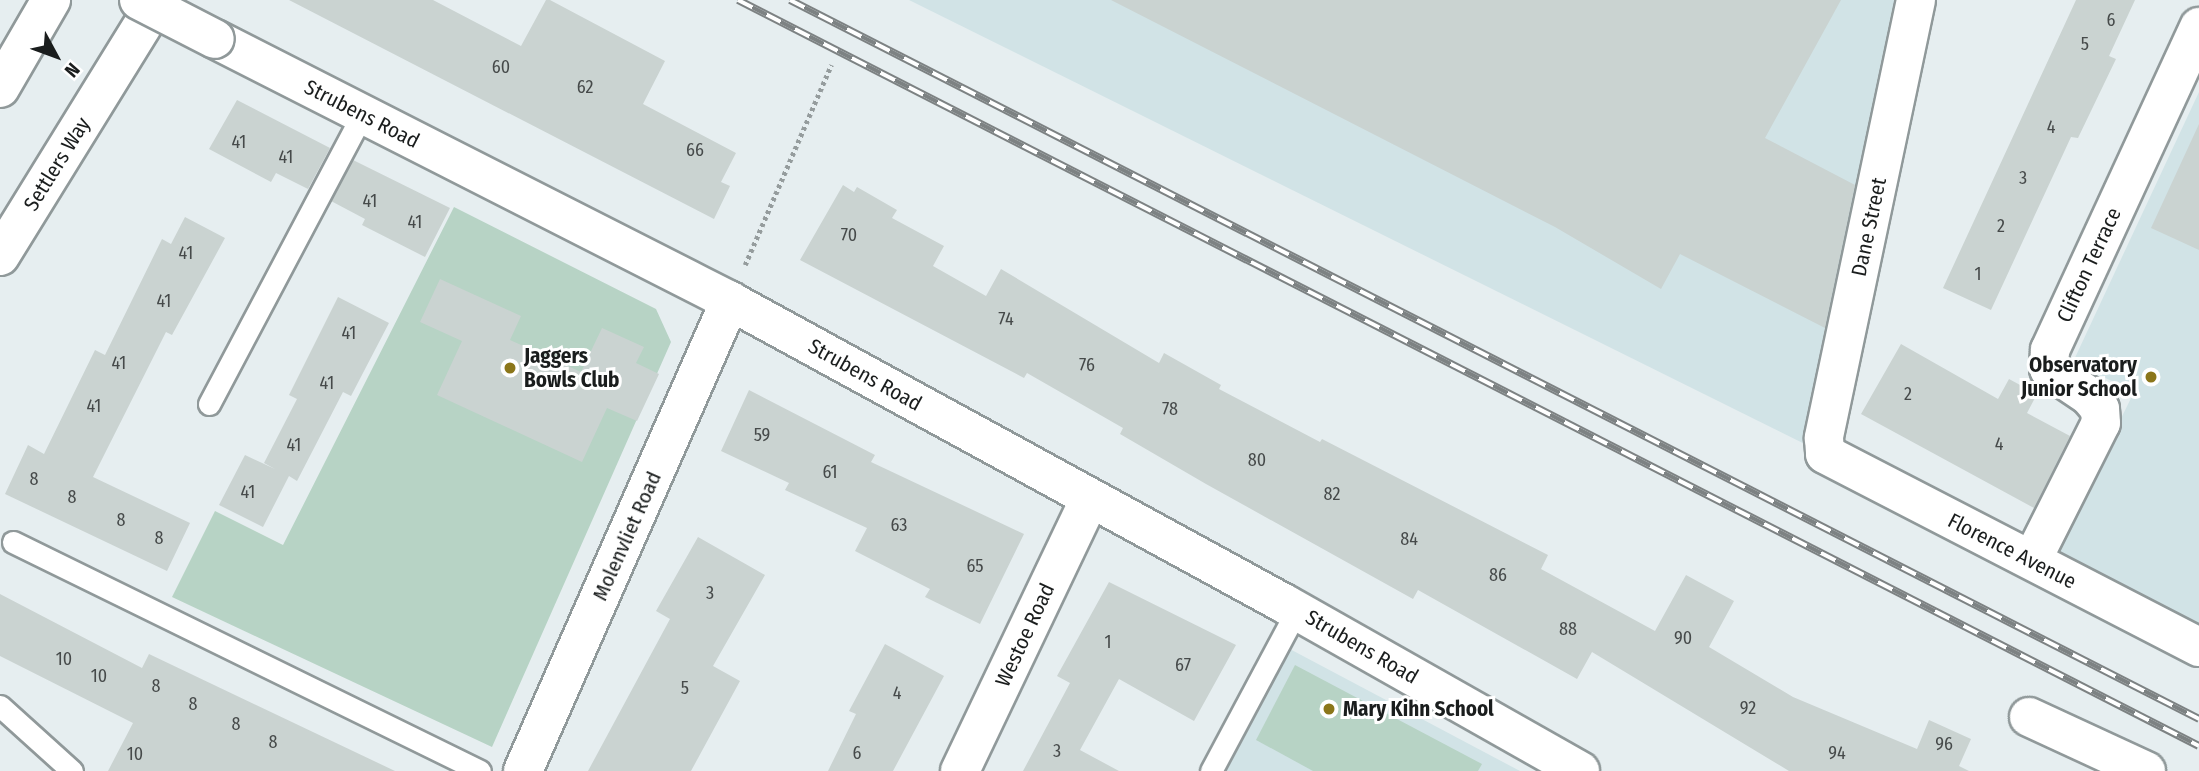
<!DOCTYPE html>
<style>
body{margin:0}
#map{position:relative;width:2199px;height:771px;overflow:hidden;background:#e6eef0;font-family:"Fira Sans Condensed",sans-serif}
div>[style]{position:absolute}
.built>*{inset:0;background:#d1e3e6}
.green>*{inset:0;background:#b7d3c5}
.building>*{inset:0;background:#cad3d1}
.path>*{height:4.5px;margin-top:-2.25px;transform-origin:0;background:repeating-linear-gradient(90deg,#959c9d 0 3.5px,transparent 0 7px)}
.roads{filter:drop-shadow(2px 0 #90999a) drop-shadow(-2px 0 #90999a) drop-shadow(0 2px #90999a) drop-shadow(0 -2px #90999a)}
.service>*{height:21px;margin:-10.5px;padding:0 10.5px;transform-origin:10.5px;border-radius:10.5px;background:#fff}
.minor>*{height:38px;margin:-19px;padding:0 19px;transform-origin:19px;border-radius:19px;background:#fff}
.motorway>*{height:38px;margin:-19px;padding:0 19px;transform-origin:19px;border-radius:19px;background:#fff}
.rail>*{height:8px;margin-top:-4px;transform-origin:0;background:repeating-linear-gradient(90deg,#fff 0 16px,#7d8283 0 32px);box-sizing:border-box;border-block:2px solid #7d8283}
.bridges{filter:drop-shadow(2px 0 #90999a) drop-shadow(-2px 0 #90999a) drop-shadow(0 2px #90999a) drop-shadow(0 -2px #90999a)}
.minor-bridge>*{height:38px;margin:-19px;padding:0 19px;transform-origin:19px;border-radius:19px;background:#fff}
.dots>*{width:19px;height:19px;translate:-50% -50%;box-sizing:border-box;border:4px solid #fff;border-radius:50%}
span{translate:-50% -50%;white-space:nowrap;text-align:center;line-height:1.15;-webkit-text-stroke:6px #fff;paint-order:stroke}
.number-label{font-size:18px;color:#464a4a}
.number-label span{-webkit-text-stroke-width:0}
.street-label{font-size:21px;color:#1a1d1d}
.poi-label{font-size:21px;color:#1a1d1d;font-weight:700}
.left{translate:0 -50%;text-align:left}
.right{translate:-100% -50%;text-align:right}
.north{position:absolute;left:21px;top:21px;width:70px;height:70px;-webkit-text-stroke:5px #fff;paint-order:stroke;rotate:131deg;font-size:19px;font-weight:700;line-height:28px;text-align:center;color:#1a1d1d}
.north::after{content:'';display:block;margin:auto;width:24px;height:32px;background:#1a1d1d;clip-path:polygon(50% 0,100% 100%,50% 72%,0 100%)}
</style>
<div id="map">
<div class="built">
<i style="clip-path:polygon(909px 0,1916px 0,1825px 454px)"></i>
<i style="clip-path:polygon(2199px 92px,2199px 633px,2052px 559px,2134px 392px,2073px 362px)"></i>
<i style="clip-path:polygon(1286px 647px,1520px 771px,1223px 771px)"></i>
</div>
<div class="green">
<i style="clip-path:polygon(454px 207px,656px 309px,671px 342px,492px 747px,172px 597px,215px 511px,283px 545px)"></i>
<i style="clip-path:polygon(1295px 665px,1482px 764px,1478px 771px,1313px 771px,1256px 740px)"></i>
</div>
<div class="building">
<i style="clip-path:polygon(289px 0,433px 0,521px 46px,546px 0,550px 0,665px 61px,643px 104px,736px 153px,721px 182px,730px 186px,714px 219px)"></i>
<i style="clip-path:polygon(1111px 0,1841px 0,1765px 138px,1855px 185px,1825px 328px,1680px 254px,1661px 289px,1555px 227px)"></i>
<i style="clip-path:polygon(2076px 0,2135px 0,2109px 56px,2116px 59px,2078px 138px,2071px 137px,1991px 310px,1943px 288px)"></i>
<i style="clip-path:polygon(237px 100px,330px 148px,308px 189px,276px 173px,271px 182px,209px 149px)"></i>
<i style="clip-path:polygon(2199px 124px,2199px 250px,2151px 228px)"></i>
<i style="clip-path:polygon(353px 160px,450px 208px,425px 257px,362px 225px,365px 219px,331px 201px)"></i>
<i style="clip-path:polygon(843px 185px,854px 192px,857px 187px,897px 210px,892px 218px,944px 246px,933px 266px,986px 296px,1001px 269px,1159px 363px,1164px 353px,1221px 385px,1219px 389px,1320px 442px,1322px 439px,1548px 555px,1541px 569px,1655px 631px,1686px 575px,1734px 601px,1709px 647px,1793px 697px,1917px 749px,1929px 720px,1971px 739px,1959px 766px,1969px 771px,1789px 771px,1592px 652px,1577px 679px,1418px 590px,1413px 599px,1206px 484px,1120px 434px,1123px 428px,1027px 373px,1024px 378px,800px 260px)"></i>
<i style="clip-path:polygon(185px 217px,225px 238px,172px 335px,166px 332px,93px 477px,190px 523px,167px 571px,5px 494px,28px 445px,44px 454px,95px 350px,105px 355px,162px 239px,171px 244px)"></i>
<i style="clip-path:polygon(440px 279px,521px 316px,510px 340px,581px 372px,602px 328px,644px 347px,636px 363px,659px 374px,637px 421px,607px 408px,582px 462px,437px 395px,462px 341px,420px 322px)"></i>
<i style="clip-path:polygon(338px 297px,389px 323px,351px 396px,343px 392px,297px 481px,289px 476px,263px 527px,219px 505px,245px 455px,275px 469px,264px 463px,297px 399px,289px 395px)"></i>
<i style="clip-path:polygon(1901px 344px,1998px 399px,2009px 379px,2037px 394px,2027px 413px,2070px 436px,2034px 508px,1861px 414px)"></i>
<i style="clip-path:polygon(749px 390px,875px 455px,871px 462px,1024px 534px,980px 624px,925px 597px,930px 589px,855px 551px,867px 528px,785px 490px,789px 483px,721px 451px)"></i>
<i style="clip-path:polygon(698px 537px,765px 575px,713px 666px,740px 681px,691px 771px,588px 771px,670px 619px,656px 611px)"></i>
<i style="clip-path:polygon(1109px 582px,1236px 645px,1194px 721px,1119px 679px,1080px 750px,1119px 771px,1023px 771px,1070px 683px,1057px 676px)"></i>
<i style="clip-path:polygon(0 594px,142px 668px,149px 654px,395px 771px,108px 771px,133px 723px,0 656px)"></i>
<i style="clip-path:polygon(885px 644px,944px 676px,893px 771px,828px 771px,856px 714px,849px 711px)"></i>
</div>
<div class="path">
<i style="left:745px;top:265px;width:218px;rotate:-66.7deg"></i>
</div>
<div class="roads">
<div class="service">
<i style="left:209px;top:404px;width:327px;rotate:-62.1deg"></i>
<i style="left:13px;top:542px;width:520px;rotate:26.12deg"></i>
<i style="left:0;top:706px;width:97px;rotate:42.1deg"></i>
<i style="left:1211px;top:771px;width:183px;rotate:-61.9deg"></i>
</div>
<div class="minor">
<i style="left:1916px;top:0;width:448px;rotate:101.9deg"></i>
<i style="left:1824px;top:438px;width:16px;rotate:86deg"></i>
<i style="left:1825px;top:454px;width:421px;rotate:27.3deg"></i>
<i style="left:215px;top:39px;width:578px;rotate:26.96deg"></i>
<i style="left:730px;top:301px;width:632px;rotate:28.63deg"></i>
<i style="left:1285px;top:604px;width:339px;rotate:29.5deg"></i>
<i style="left:2032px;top:560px;width:153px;rotate:-63.3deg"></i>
<i style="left:2101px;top:423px;width:14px;rotate:-94deg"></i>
<i style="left:2100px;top:409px;width:17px;rotate:-130deg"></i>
<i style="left:2089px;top:396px;width:48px;rotate:-146deg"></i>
<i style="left:2049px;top:369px;width:19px;rotate:-87deg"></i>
<i style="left:2050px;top:350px;width:356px;rotate:-65.2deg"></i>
<i style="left:2029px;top:717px;width:129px;rotate:24.8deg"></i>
<i style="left:523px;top:771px;width:514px;rotate:-66.23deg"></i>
<i style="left:960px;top:771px;width:301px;rotate:-64.5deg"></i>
</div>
<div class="motorway">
<i style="left:0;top:88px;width:102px;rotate:-59.9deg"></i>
<i style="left:0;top:256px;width:301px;rotate:-58.3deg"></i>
</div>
</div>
<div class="rail">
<i style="left:738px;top:0;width:1640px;rotate:27.05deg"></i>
<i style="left:790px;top:0;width:1582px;rotate:27.03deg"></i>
</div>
<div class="bridges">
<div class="minor-bridge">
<i style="left:139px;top:0;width:85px;rotate:27.2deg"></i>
</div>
</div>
<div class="dots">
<i style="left:510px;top:368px;background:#8b761a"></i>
<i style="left:2151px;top:377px;background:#8b761a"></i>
<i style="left:1329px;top:709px;background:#8b761a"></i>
</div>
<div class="number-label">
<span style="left:2111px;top:20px">6</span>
<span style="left:2085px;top:44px">5</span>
<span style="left:501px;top:67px">60</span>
<span style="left:585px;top:87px">62</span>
<span style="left:2051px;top:127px">4</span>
<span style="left:239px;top:142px">41</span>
<span style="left:695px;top:150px">66</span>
<span style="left:286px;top:157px">41</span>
<span style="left:2023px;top:178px">3</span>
<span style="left:370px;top:201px">41</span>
<span style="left:415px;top:222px">41</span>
<span style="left:2001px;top:226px">2</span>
<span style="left:849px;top:235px">70</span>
<span style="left:186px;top:253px">41</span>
<span style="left:1978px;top:274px">1</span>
<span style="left:164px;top:301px">41</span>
<span style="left:1006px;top:319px">74</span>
<span style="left:349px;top:333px">41</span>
<span style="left:119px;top:363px">41</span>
<span style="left:1087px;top:365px">76</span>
<span style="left:327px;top:383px">41</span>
<span style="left:1908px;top:394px">2</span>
<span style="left:94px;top:406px">41</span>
<span style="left:1170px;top:409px">78</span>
<span style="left:762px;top:435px">59</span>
<span style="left:1999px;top:444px">4</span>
<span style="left:294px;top:445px">41</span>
<span style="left:1257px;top:460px">80</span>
<span style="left:830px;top:472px">61</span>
<span style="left:34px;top:479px">8</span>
<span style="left:248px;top:492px">41</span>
<span style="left:1332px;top:494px">82</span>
<span style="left:72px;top:497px">8</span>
<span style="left:121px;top:520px">8</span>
<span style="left:899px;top:525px">63</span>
<span style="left:159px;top:538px">8</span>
<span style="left:1409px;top:539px">84</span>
<span style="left:975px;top:566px">65</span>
<span style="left:1498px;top:575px">86</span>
<span style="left:710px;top:593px">3</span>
<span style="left:1568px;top:629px">88</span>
<span style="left:1683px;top:638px">90</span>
<span style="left:1108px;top:642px">1</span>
<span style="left:64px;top:659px">10</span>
<span style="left:1183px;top:665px">67</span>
<span style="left:99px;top:676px">10</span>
<span style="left:156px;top:686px">8</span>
<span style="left:685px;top:688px">5</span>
<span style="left:897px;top:693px">4</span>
<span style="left:193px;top:704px">8</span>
<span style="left:1748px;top:708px">92</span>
<span style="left:236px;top:724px">8</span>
<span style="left:273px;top:742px">8</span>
<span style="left:1944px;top:744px">96</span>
<span style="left:1057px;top:751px">3</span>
<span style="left:857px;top:753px">6</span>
<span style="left:1837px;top:753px">94</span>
<span style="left:135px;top:754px">10</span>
</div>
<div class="street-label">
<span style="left:362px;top:114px;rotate:27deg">Strubens Road</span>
<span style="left:57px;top:164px;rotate:-58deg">Settlers Way</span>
<span style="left:1869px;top:227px;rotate:-78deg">Dane Street</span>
<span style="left:2089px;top:265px;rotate:-65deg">Clifton Terrace</span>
<span style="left:865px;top:375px;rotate:29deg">Strubens Road</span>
<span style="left:627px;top:536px;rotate:-66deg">Molenvliet Road</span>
<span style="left:2012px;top:551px;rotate:27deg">Florence Avenue</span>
<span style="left:1025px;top:635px;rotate:-65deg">Westoe Road</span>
<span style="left:1362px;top:647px;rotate:30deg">Strubens Road</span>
</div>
<div class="poi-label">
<span class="left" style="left:524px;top:368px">Jaggers<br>Bowls Club</span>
<span class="right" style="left:2137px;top:377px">Observatory<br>Junior School</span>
<span class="left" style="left:1343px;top:709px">Mary Kihn School</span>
</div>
<div class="north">N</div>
</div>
